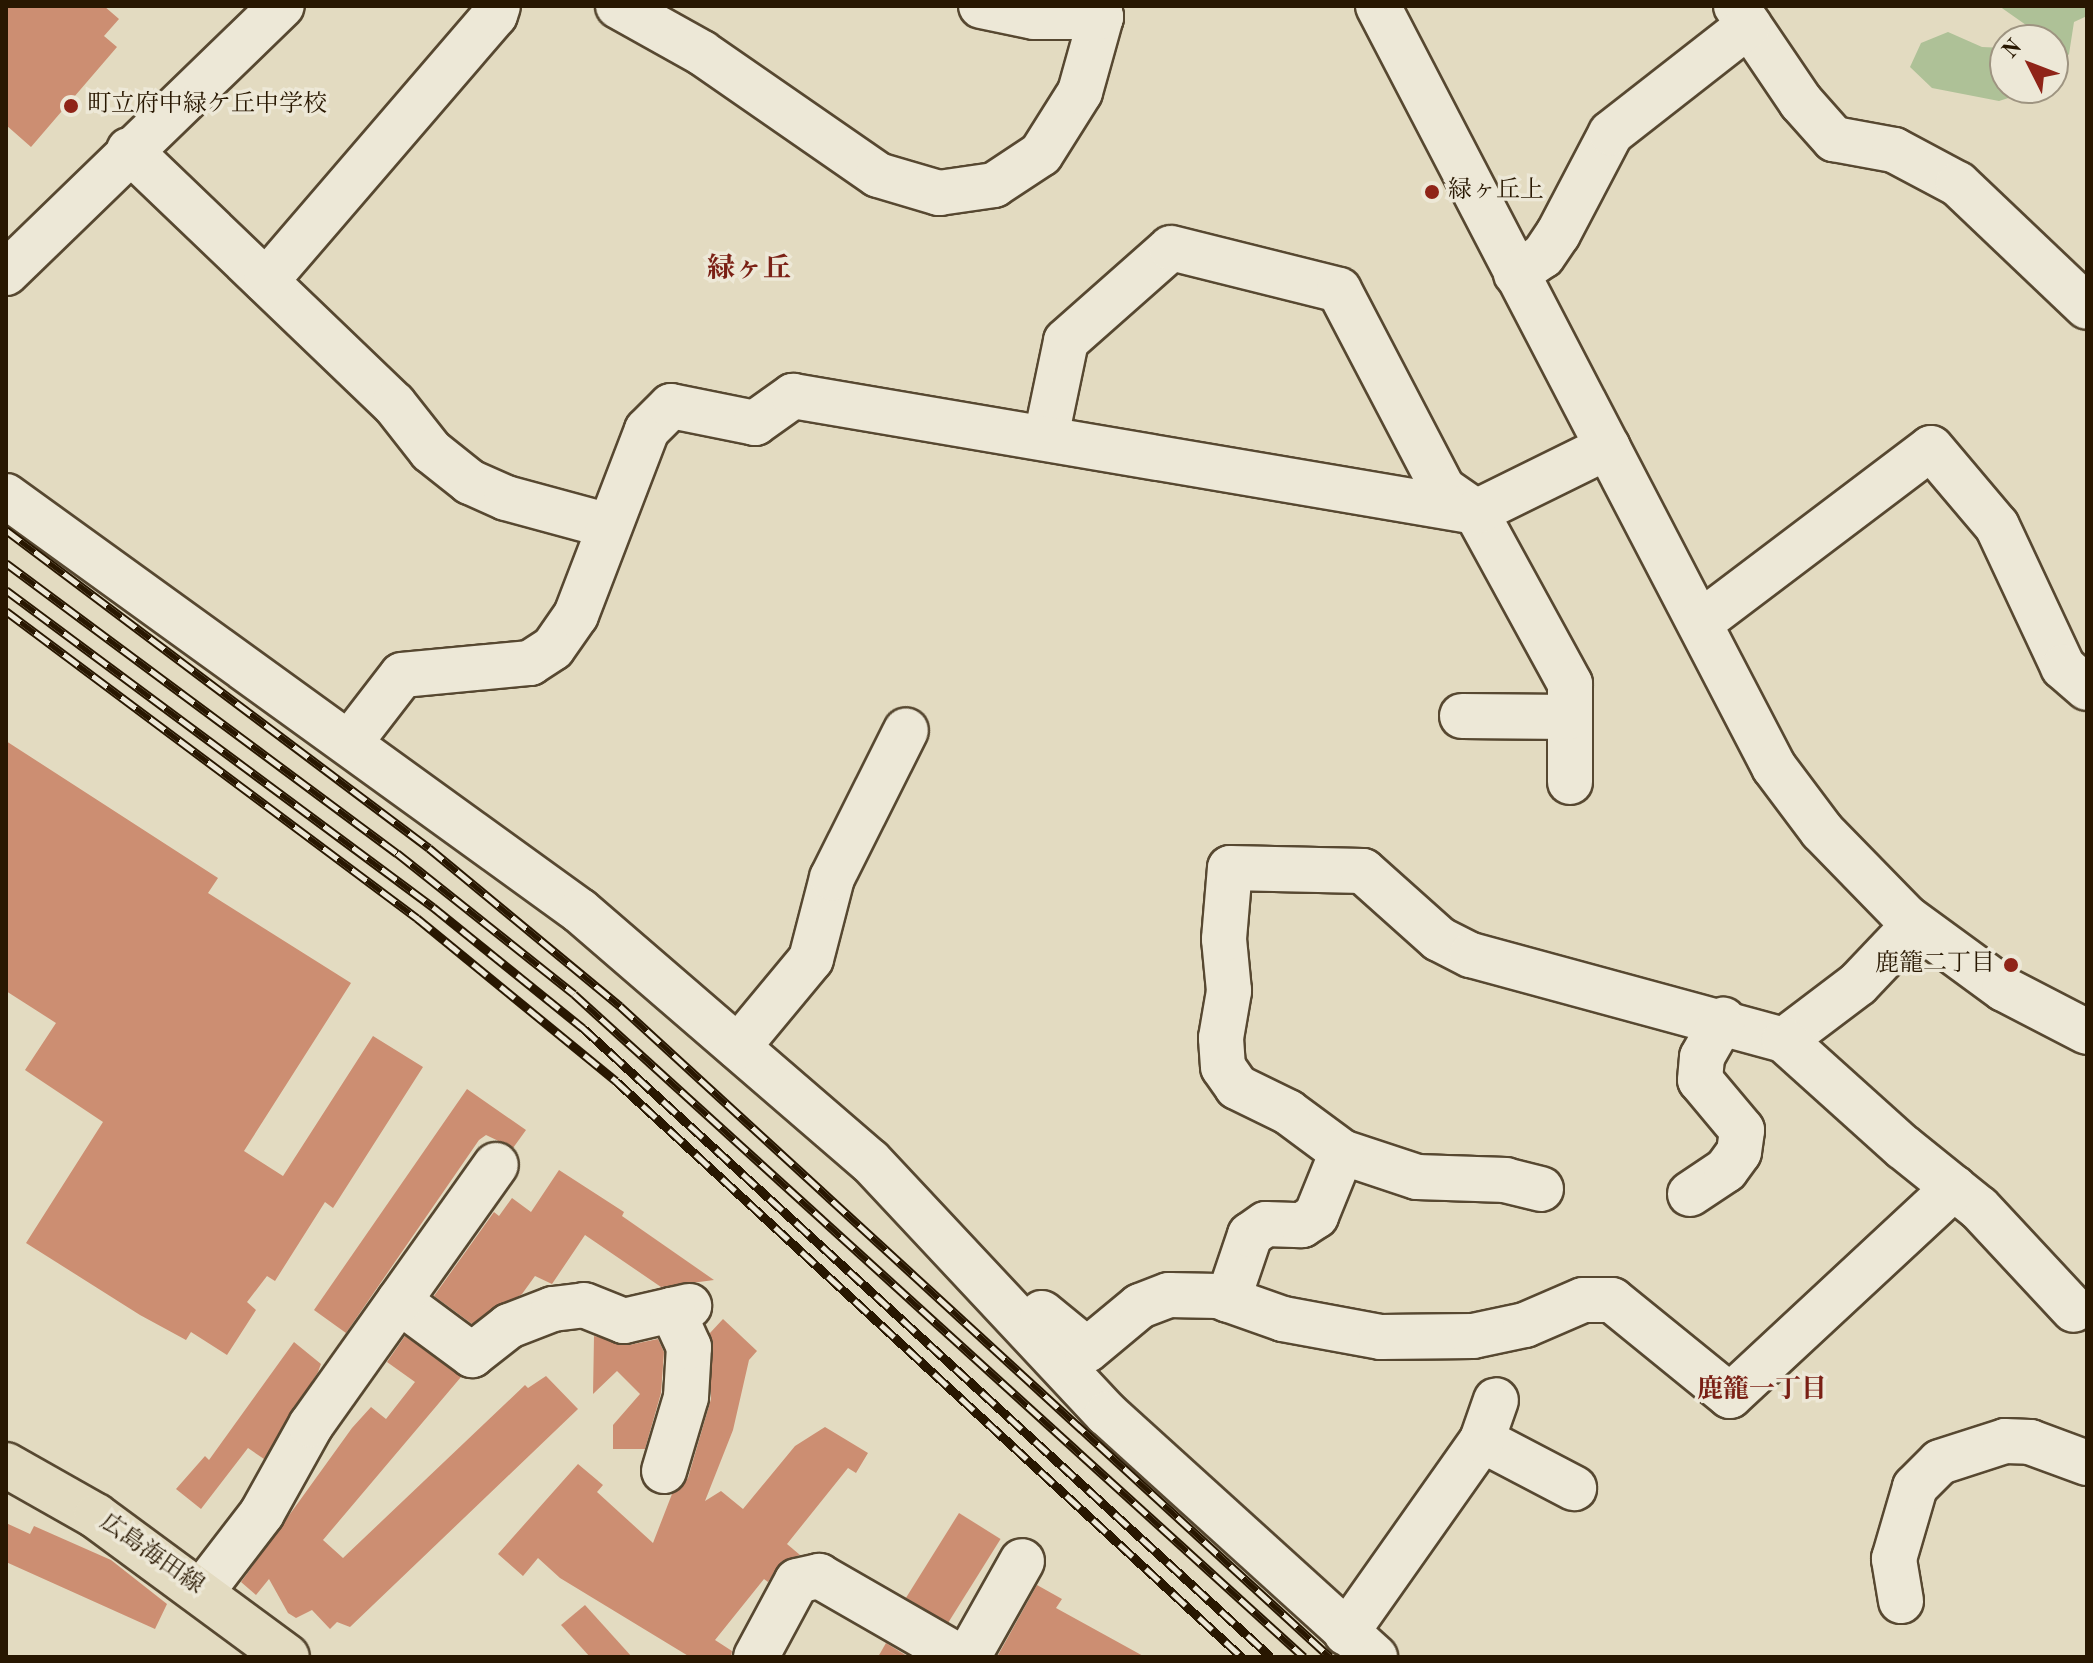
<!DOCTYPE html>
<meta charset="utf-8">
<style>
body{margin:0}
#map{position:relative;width:2093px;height:1663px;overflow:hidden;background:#e3dbc1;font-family:"Old Standard TT","Noto Serif JP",serif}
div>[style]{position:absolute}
.green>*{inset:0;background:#aec197}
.building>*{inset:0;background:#cc8e72;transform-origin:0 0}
.roads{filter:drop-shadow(2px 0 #574831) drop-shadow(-2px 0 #574831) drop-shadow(0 2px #574831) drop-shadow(0 -2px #574831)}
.minor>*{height:44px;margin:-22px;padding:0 22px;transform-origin:22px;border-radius:22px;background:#ede8d7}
.major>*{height:44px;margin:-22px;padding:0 22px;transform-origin:22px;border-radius:22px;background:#e3dbc1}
.rail>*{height:9px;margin-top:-4.5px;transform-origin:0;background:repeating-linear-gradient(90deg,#ede8d7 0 18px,#281701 0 36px);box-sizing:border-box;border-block:2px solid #281701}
.dots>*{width:22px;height:22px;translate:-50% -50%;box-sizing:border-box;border:4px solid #ede8d7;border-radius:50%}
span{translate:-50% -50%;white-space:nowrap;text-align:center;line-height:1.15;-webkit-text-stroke:7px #ede8d7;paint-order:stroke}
.poi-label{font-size:24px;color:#281701}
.left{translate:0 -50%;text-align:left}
.right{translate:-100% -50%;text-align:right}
.street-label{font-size:24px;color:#281701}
.neighbourhood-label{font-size:26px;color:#7a1f14;font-weight:700}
.quarter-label{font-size:28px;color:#7a1f14;font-weight:700}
.frame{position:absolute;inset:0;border:8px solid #281701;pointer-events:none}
.north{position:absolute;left:1989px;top:24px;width:80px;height:80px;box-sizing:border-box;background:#ede8d7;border:2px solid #9e9481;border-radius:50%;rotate:312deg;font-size:22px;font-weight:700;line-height:32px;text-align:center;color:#281701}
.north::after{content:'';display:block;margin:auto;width:28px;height:36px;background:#8f2418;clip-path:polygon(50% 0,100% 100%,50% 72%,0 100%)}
</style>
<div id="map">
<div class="green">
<i style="clip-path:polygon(1999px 6px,2087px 6px,2087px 16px,2074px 22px,2069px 54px,2053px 74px,2053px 40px,2019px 40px,2026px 25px)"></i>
<i style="clip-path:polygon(1948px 32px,1982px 47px,2005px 48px,2005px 88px,2039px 88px,1999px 101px,1932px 88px,1910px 67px,1921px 43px)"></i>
</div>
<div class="building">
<i style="clip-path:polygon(6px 6px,104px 6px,119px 19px,104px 36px,117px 47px,31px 147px,6px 125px)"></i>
<i style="clip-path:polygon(6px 741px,218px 878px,208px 893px,351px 983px,244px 1151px,283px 1176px,373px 1036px,423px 1067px,333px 1208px,325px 1202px,275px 1281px,267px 1276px,247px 1302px,256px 1310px,227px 1355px,191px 1332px,186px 1340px,140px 1315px,26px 1243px,103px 1122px,25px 1070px,56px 1023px,6px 991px)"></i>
<i style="clip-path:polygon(467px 1089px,526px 1130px,513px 1148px,486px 1135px,479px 1140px,346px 1333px,314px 1310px)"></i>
<i style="clip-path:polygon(559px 1170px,624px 1212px,622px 1216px,714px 1280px,661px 1287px,585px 1235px,552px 1284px,535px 1276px,522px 1294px,472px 1324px,434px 1296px,494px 1212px,499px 1216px,512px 1198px,531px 1212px)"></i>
<i style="clip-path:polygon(723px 1319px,757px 1351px,749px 1360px,733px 1430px,705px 1501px,721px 1491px,743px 1509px,795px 1446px,825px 1427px,868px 1453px,856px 1473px,848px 1468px,787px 1544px,800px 1555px,781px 1562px,768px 1582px,764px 1579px,715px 1640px,732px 1651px,731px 1657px,690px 1657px,560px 1578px,538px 1558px,523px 1576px,498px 1554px,578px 1464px,603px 1485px,597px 1492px,653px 1543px,672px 1494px,688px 1478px,711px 1399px,710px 1333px)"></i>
<i style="clip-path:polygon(405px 1336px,461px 1377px,323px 1540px,343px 1558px,525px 1385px,528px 1388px,546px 1376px,578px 1409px,350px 1627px,337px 1622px,330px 1629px,312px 1610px,296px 1618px,288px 1613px,269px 1579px,256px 1595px,241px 1582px,352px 1428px,371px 1407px,386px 1419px,415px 1382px,387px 1362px)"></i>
<i style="clip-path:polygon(594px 1336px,629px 1345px,658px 1339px,664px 1352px,661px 1393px,645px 1449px,613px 1449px,613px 1425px,640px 1394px,617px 1371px,593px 1394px)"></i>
<i style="clip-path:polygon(294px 1342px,321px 1364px,318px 1372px,264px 1459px,248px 1448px,201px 1509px,176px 1489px,205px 1456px,209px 1460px)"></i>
<i style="left:959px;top:1513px;width:49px;height:100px;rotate:32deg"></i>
<i style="clip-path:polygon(6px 1523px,30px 1534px,34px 1526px,111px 1560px,167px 1604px,155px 1629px,6px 1562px)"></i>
<i style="clip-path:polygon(1037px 1585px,1062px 1599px,1056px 1608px,1145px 1657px,997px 1657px)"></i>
<i style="clip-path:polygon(585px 1605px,632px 1657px,590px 1657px,561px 1625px)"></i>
<i style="clip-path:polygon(886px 1643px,907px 1656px,906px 1657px,878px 1657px)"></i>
</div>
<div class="roads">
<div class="minor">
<i style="left:618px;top:6px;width:96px;rotate:29.2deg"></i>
<i style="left:702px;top:53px;width:214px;rotate:34.7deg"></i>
<i style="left:878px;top:175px;width:64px;rotate:16.4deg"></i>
<i style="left:939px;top:193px;width:56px;rotate:-8.3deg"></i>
<i style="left:994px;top:185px;width:56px;rotate:-33.4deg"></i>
<i style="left:1041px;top:154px;width:73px;rotate:-57.8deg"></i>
<i style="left:1080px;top:92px;width:78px;rotate:-74.4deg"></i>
<i style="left:1101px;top:17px;width:11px;rotate:-100deg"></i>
<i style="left:981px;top:6px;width:54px;rotate:11.7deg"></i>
<i style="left:1034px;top:17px;width:67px"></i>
<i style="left:1378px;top:6px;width:858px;rotate:62.51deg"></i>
<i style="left:1774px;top:767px;width:80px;rotate:53.1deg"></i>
<i style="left:1822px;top:831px;width:122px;rotate:45.7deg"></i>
<i style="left:1907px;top:918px;width:120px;rotate:36.2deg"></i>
<i style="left:2004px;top:989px;width:93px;rotate:27.4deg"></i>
<i style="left:1736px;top:6px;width:116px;rotate:55.9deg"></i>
<i style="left:1801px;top:102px;width:50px;rotate:48.3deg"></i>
<i style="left:1834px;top:139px;width:61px;rotate:10.4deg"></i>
<i style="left:1894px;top:150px;width:72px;rotate:28deg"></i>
<i style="left:1958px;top:184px;width:178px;rotate:43.6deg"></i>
<i style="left:129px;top:150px;width:367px;rotate:43.8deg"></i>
<i style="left:394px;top:404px;width:60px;rotate:51.8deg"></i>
<i style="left:431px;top:451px;width:50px;rotate:38.5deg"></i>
<i style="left:470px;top:482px;width:39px;rotate:24deg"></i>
<i style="left:506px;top:498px;width:107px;rotate:15.2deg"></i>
<i style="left:6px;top:273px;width:384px;rotate:-44.1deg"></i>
<i style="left:1516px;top:274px;width:32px;rotate:-34deg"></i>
<i style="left:1543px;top:256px;width:27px;rotate:-56deg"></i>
<i style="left:1558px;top:234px;width:114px;rotate:-62.3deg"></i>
<i style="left:1611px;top:133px;width:175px;rotate:-38deg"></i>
<i style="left:266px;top:281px;width:351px;rotate:-49.3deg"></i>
<i style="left:495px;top:15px;width:9px;rotate:-72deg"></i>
<i style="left:1046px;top:437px;width:98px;rotate:-78.2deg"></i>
<i style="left:1066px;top:341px;width:140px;rotate:-41.5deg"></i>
<i style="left:1171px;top:248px;width:173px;rotate:14deg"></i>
<i style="left:1339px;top:290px;width:225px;rotate:62.4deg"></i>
<i style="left:1443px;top:489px;width:40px;rotate:34.9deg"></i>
<i style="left:1476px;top:512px;width:196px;rotate:61.3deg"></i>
<i style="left:1570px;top:684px;width:98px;rotate:90deg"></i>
<i style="left:6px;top:496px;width:708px;rotate:35.87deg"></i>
<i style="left:580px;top:911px;width:383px;rotate:40.8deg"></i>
<i style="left:870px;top:1161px;width:347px;rotate:46.9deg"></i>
<i style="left:1107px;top:1414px;width:362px;rotate:42.2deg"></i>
<i style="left:1701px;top:622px;width:288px;rotate:-37.1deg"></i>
<i style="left:1931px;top:448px;width:102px;rotate:49.8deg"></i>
<i style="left:1997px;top:526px;width:156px;rotate:64.9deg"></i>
<i style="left:2063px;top:667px;width:32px;rotate:41deg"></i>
<i style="left:1462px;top:716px;width:108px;rotate:0.5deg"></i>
<i style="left:351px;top:741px;width:83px;rotate:-52.3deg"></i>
<i style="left:402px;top:675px;width:129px;rotate:-5.4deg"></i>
<i style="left:530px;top:663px;width:27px;rotate:-33deg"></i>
<i style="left:553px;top:648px;width:40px;rotate:-55.1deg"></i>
<i style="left:576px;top:615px;width:198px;rotate:-69deg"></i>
<i style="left:647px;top:430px;width:34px;rotate:-45deg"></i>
<i style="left:671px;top:406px;width:86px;rotate:11.4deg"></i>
<i style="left:755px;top:423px;width:47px;rotate:-35.4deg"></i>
<i style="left:793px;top:396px;width:693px;rotate:9.64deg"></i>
<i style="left:1476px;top:512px;width:147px;rotate:-26.2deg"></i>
<i style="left:1784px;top:1040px;width:93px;rotate:-37.1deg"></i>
<i style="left:1858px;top:984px;width:81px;rotate:-46.5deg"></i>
<i style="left:738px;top:1047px;width:114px;rotate:-50.3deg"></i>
<i style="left:811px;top:959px;width:84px;rotate:-75.5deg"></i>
<i style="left:832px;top:878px;width:165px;rotate:-63.4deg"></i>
<i style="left:1541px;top:1189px;width:36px;rotate:-166deg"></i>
<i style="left:1506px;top:1180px;width:89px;rotate:-178.1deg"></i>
<i style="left:1417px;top:1177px;width:79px;rotate:-161.6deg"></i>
<i style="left:1342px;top:1152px;width:67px;rotate:-143.5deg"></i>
<i style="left:1288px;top:1112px;width:57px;rotate:-153.9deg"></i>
<i style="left:1237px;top:1087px;width:24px;rotate:-125deg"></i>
<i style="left:1223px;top:1067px;width:29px;rotate:-94deg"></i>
<i style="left:1221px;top:1038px;width:48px;rotate:-80.3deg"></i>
<i style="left:1229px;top:991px;width:52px;rotate:-95.5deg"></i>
<i style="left:1224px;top:939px;width:71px;rotate:-85.2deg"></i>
<i style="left:1230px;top:868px;width:133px;rotate:1.3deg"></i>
<i style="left:1363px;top:871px;width:102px;rotate:41.8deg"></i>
<i style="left:1439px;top:939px;width:36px;rotate:27deg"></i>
<i style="left:1471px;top:955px;width:324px;rotate:15.2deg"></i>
<i style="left:1784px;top:1040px;width:160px;rotate:42deg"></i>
<i style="left:1903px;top:1147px;width:97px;rotate:38.8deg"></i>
<i style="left:1979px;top:1208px;width:139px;rotate:47deg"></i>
<i style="left:1690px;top:1194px;width:43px;rotate:-33.7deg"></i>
<i style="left:1726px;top:1170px;width:22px;rotate:-54deg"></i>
<i style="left:1739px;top:1152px;width:22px;rotate:-82deg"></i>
<i style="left:1742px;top:1130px;width:65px;rotate:-130deg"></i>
<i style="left:1700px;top:1080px;width:23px;rotate:-85deg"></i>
<i style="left:1702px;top:1057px;width:43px;rotate:-60.4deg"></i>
<i style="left:1228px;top:1300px;width:69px;rotate:-71.3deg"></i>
<i style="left:1250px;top:1235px;width:19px;rotate:-35deg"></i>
<i style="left:1266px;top:1224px;width:36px;rotate:2deg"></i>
<i style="left:1302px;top:1225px;width:17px;rotate:-33deg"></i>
<i style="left:1316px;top:1216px;width:69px;rotate:-67.9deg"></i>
<i style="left:399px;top:1301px;width:91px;rotate:36.5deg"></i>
<i style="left:472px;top:1355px;width:47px;rotate:-38.1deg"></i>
<i style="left:509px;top:1326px;width:47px;rotate:-21.1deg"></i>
<i style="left:553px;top:1309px;width:31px;rotate:-7deg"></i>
<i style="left:584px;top:1305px;width:43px;rotate:21.8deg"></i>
<i style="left:624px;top:1321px;width:67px;rotate:-13deg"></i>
<i style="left:1042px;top:1313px;width:58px;rotate:39.4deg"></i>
<i style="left:1087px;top:1350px;width:69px;rotate:-39.7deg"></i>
<i style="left:1140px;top:1306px;width:31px;rotate:-21deg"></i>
<i style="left:1169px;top:1295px;width:49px;rotate:1.2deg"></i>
<i style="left:1218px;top:1296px;width:69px;rotate:19.5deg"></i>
<i style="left:1283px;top:1319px;width:100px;rotate:10.4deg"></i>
<i style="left:1381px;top:1337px;width:92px;rotate:-0.6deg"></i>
<i style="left:1473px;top:1336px;width:53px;rotate:-11.9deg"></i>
<i style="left:1525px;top:1325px;width:63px;rotate:-23.3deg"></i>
<i style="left:1583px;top:1300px;width:29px"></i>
<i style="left:1612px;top:1300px;width:152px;rotate:39.1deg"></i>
<i style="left:1730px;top:1396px;width:306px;rotate:-42.9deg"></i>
<i style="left:1482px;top:1440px;width:104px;rotate:27.6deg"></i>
<i style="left:664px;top:1471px;width:77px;rotate:-73.4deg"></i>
<i style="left:686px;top:1397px;width:50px;rotate:-86.6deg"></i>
<i style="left:689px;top:1347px;width:41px;rotate:-114.7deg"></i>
<i style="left:203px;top:1590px;width:97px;rotate:-52.5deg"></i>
<i style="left:262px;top:1513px;width:101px;rotate:-60.9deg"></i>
<i style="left:311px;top:1425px;width:319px;rotate:-54.6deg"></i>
<i style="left:1901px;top:1601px;width:43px;rotate:-99.5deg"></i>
<i style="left:1894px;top:1559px;width:75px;rotate:-73.7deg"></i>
<i style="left:1915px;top:1487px;width:35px;rotate:-45deg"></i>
<i style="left:1940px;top:1462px;width:68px;rotate:-17.9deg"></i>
<i style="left:2005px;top:1441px;width:25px;rotate:2deg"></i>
<i style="left:2030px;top:1442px;width:61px;rotate:20.2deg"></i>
<i style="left:1346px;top:1633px;width:236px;rotate:-54.8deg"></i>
<i style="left:1482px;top:1440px;width:42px;rotate:-70.7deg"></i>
<i style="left:756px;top:1657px;width:86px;rotate:-61.7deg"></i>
<i style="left:797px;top:1581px;width:23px;rotate:-13deg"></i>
<i style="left:819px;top:1576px;width:163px;rotate:29.9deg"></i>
<i style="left:968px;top:1657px;width:110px;rotate:-60.6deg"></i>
</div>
<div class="major">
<i style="left:6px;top:1465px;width:103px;rotate:29.5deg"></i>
<i style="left:96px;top:1516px;width:237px;rotate:36.4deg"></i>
</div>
</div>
<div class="rail">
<i style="left:6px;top:530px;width:529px;rotate:36.93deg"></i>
<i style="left:429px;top:848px;width:248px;rotate:39.6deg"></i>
<i style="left:620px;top:1006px;width:963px;rotate:42.52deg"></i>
<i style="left:6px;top:563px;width:487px;rotate:36.6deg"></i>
<i style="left:397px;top:853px;width:226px;rotate:38.5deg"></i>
<i style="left:574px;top:994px;width:986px;rotate:42.25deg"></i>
<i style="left:6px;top:590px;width:532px;rotate:36.59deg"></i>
<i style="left:433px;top:907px;width:193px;rotate:38.9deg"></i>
<i style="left:583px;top:1028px;width:932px;rotate:42.43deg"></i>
<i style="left:6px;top:611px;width:513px;rotate:36.76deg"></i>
<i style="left:417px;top:918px;width:257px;rotate:39.3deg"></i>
<i style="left:616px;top:1081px;width:851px;rotate:42.62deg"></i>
</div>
<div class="dots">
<i style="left:71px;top:106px;background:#8f2418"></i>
<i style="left:1432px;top:192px;background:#8f2418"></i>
<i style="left:2011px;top:965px;background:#8f2418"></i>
</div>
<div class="poi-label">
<span class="left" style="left:87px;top:106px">町立府中緑ケ丘中学校</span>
<span class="left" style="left:1448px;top:192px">緑ヶ丘上</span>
<span class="right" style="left:1995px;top:965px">鹿籠二丁目</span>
</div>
<div class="street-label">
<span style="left:151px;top:1555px;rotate:35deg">広島海田線</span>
</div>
<div class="neighbourhood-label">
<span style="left:1762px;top:1391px">鹿籠一丁目</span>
</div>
<div class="quarter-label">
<span style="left:749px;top:270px">緑ヶ丘</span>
</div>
<div class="frame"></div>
<div class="north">N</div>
</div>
